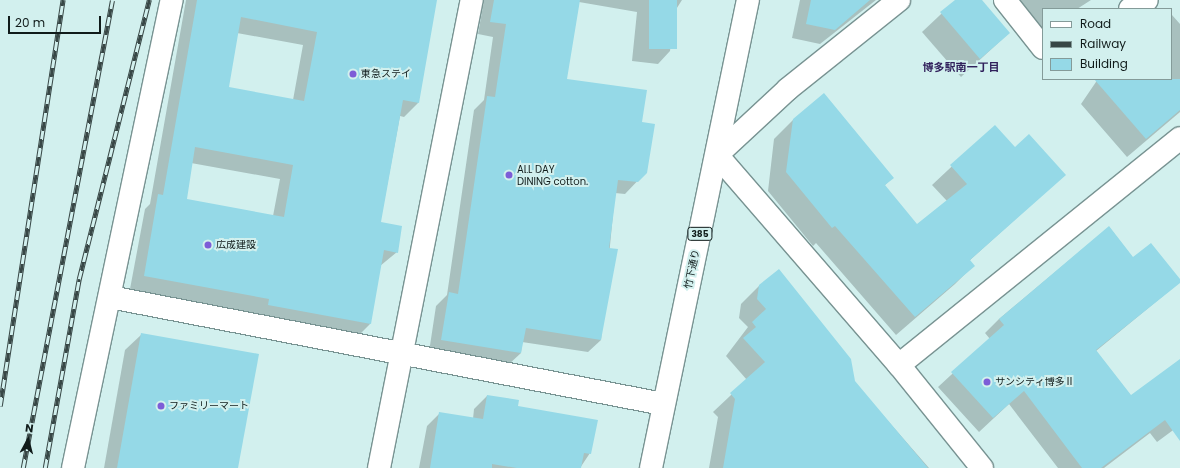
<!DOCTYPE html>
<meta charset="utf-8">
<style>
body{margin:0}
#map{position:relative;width:1180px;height:468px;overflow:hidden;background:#d2f0ee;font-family:Poppins,"Noto Sans JP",sans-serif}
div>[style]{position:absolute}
.shadow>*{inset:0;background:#0003}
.building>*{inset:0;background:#95d9e7;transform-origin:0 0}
.roads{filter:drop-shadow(1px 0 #789392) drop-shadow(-1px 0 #789392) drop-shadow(0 1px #789392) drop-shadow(0 -1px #789392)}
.minor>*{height:22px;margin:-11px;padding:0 11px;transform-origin:11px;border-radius:11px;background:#fff}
.highway>*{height:22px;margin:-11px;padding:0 11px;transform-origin:11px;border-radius:11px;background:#fff}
.rail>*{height:4.5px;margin-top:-2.25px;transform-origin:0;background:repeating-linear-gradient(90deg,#d2f0ee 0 9px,#384746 0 18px);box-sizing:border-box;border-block:1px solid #384746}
.dots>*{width:11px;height:11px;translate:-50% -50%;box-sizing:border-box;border:2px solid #d2f0ee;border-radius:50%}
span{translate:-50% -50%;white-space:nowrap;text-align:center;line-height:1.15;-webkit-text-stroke:4px #d2f0ee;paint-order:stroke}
.shield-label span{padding:1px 3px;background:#d2f0ee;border:1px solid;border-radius:3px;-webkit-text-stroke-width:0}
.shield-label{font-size:9px;color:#101b1a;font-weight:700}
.poi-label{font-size:10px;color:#101b1a}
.left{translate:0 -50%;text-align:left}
.street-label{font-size:10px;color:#101b1a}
.neighbourhood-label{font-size:11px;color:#30205b;font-weight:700}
.legend{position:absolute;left:1042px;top:8px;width:130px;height:72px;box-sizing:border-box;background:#d2f0ee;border:1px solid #849b99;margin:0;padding:5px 7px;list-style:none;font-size:12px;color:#101b1a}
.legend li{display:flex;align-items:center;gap:8px;height:20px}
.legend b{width:20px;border:1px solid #849b99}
.north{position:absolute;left:8px;top:420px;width:40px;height:40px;-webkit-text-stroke:3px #d2f0ee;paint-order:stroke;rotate:7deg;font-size:11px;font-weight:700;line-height:16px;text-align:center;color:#101b1a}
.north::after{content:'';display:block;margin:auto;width:14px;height:18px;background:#101b1a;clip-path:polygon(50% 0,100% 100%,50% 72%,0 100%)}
.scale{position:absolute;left:8px;top:16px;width:93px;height:18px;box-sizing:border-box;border:2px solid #101b1a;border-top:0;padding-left:5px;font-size:12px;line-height:14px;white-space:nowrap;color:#101b1a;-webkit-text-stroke:3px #d2f0ee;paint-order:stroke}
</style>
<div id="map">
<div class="shadow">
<i style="clip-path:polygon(evenodd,186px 0,436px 0,418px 103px,404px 117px,400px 116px,380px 223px,397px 252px,380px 266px,370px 324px,356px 338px,254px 319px,255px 313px,130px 289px,145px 209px,150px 204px,186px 0,237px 33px,303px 45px,293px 100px,228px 88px,237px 33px,186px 0,191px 163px,280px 179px,273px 216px,185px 200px,191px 163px)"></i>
<i style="clip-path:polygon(484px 0,682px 0,675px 11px,670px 51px,658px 64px,632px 61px,637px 12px,579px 2px,566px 80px,641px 123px,646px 172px,625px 194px,615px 193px,601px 340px,588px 352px,522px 342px,521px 353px,508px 365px,429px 352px,436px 306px,447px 295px,474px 110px,484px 100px,493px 37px,478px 34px)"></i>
<i style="clip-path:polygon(800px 0,876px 0,820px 44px,792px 38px)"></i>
<i style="clip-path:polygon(956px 0,981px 0,1009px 33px,961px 77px,922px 32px)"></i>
<i style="clip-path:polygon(1009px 0,1091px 0,1077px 9px,1043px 9px,1043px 31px)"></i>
<i style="clip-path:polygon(1172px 15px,1180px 24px,1180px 112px,1127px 157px,1081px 104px,1098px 79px,1171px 79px)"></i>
<i style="clip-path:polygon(793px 120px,892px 178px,884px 186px,917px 225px,947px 201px,932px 185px,995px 126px,1015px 149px,1064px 175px,969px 261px,973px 266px,955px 284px,896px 335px,816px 243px,813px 246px,768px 191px,774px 139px)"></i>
<i style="clip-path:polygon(1109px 227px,1133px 258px,1180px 282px,1096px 351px,1131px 396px,1180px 360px,1180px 425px,1157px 442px,1150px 433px,1104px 468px,1058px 468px,1009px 404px,979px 432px,938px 387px,990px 339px,985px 333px,999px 319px)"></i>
<i style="clip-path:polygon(759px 286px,854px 382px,929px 468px,709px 468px,718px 417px,713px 412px,747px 380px,726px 356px,748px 327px,739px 318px,741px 304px)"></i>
<i style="clip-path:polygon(142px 334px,237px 468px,104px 468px,125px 350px)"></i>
<i style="clip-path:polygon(487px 396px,517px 406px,590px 453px,580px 468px,419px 468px,427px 426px,440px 413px,473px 419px,474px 409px)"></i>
</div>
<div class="building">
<i style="clip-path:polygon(evenodd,197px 0,437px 0,419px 103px,403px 100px,381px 222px,402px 226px,398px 253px,384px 250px,371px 324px,268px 305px,269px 299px,144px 276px,158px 194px,163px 195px,197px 0,241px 17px,317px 32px,304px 101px,229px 87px,241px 17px,197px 0,195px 147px,293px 165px,284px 217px,187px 199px,195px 147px)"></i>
<i style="clip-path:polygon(494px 0,580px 0,567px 79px,647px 90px,642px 122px,655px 124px,647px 173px,638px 182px,618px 180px,609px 248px,618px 249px,601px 340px,526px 328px,521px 353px,441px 340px,449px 292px,458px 294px,487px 96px,495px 97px,506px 24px,490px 22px)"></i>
<i style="left:649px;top:0;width:28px;height:49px"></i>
<i style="clip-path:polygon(811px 0,870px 0,835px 30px,806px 24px)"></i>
<i style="clip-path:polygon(955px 0,982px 0,1010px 33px,980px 59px,940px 12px)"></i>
<i style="clip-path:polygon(1094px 79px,1180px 79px,1180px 110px,1146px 139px)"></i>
<i style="clip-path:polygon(824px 93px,894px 178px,885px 185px,917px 224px,967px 184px,950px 165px,995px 125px,1015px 147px,1029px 134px,1066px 175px,970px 260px,975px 266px,915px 317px,835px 226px,832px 228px,786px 172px,793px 119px)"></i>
<i style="clip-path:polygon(1109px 226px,1133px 257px,1151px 243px,1180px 279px,1180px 283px,1096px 350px,1131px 395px,1180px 359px,1180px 441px,1165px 420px,1101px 468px,1082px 468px,1024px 391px,993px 418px,951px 372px,1004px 325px,999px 319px)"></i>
<i style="clip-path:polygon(779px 269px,851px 359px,855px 381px,928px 468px,723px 468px,735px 399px,730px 393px,765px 362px,743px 338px,756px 327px,752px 322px,766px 309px,757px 299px,759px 285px)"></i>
<i style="clip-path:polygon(141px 333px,259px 354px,238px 468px,117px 468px)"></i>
<i style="clip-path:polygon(487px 395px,519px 400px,518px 406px,598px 420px,591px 454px,584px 453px,581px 468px,517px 468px,492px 464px,492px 468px,430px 468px,439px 412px,483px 419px)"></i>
</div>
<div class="roads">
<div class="minor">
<i style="left:899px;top:0;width:142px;rotate:141.3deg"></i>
<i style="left:788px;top:89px;width:97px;rotate:137.1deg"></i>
<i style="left:717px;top:155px;width:278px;rotate:49.1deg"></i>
<i style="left:899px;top:365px;width:132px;rotate:51.1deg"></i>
<i style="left:1005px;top:0;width:61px;rotate:51.6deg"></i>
<i style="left:1130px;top:9px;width:19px;rotate:-28deg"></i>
<i style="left:110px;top:297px;width:563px;rotate:10.95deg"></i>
<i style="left:899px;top:365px;width:361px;rotate:-38.9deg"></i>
<i style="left:73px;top:468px;width:478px;rotate:-78.1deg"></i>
<i style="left:379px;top:468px;width:477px;rotate:-78.8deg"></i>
</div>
<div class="highway">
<i style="left:651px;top:468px;width:478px;rotate:-78.3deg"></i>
</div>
</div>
<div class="rail">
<i style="left:0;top:406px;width:411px;rotate:-81.2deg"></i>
<i style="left:23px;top:468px;width:476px;rotate:-79.2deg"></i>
<i style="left:45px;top:468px;width:192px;rotate:-79.8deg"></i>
<i style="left:79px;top:279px;width:288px;rotate:-75.9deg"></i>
</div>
<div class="dots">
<i style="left:353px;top:74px;background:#7d5dd7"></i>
<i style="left:509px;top:175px;background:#7d5dd7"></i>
<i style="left:208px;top:245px;background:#7d5dd7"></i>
<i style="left:987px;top:382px;background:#7d5dd7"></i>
<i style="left:161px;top:406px;background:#7d5dd7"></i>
</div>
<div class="shield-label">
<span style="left:700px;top:234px">385</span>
</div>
<div class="poi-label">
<span class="left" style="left:361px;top:74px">東急ステイ</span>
<span class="left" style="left:517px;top:175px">ALL DAY<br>DINING cotton.</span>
<span class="left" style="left:216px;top:245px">広成建設</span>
<span class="left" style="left:995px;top:382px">サンシティ博多Ⅱ</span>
<span class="left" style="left:169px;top:406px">ファミリーマート</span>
</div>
<div class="street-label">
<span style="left:692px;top:269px;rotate:-78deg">竹下通り</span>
</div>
<div class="neighbourhood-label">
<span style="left:961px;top:67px">博多駅南一丁目</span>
</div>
<ul class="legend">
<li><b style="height:5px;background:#fff"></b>Road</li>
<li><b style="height:5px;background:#384746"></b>Railway</li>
<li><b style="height:11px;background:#95d9e7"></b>Building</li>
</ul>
<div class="north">N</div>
<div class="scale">20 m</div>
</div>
